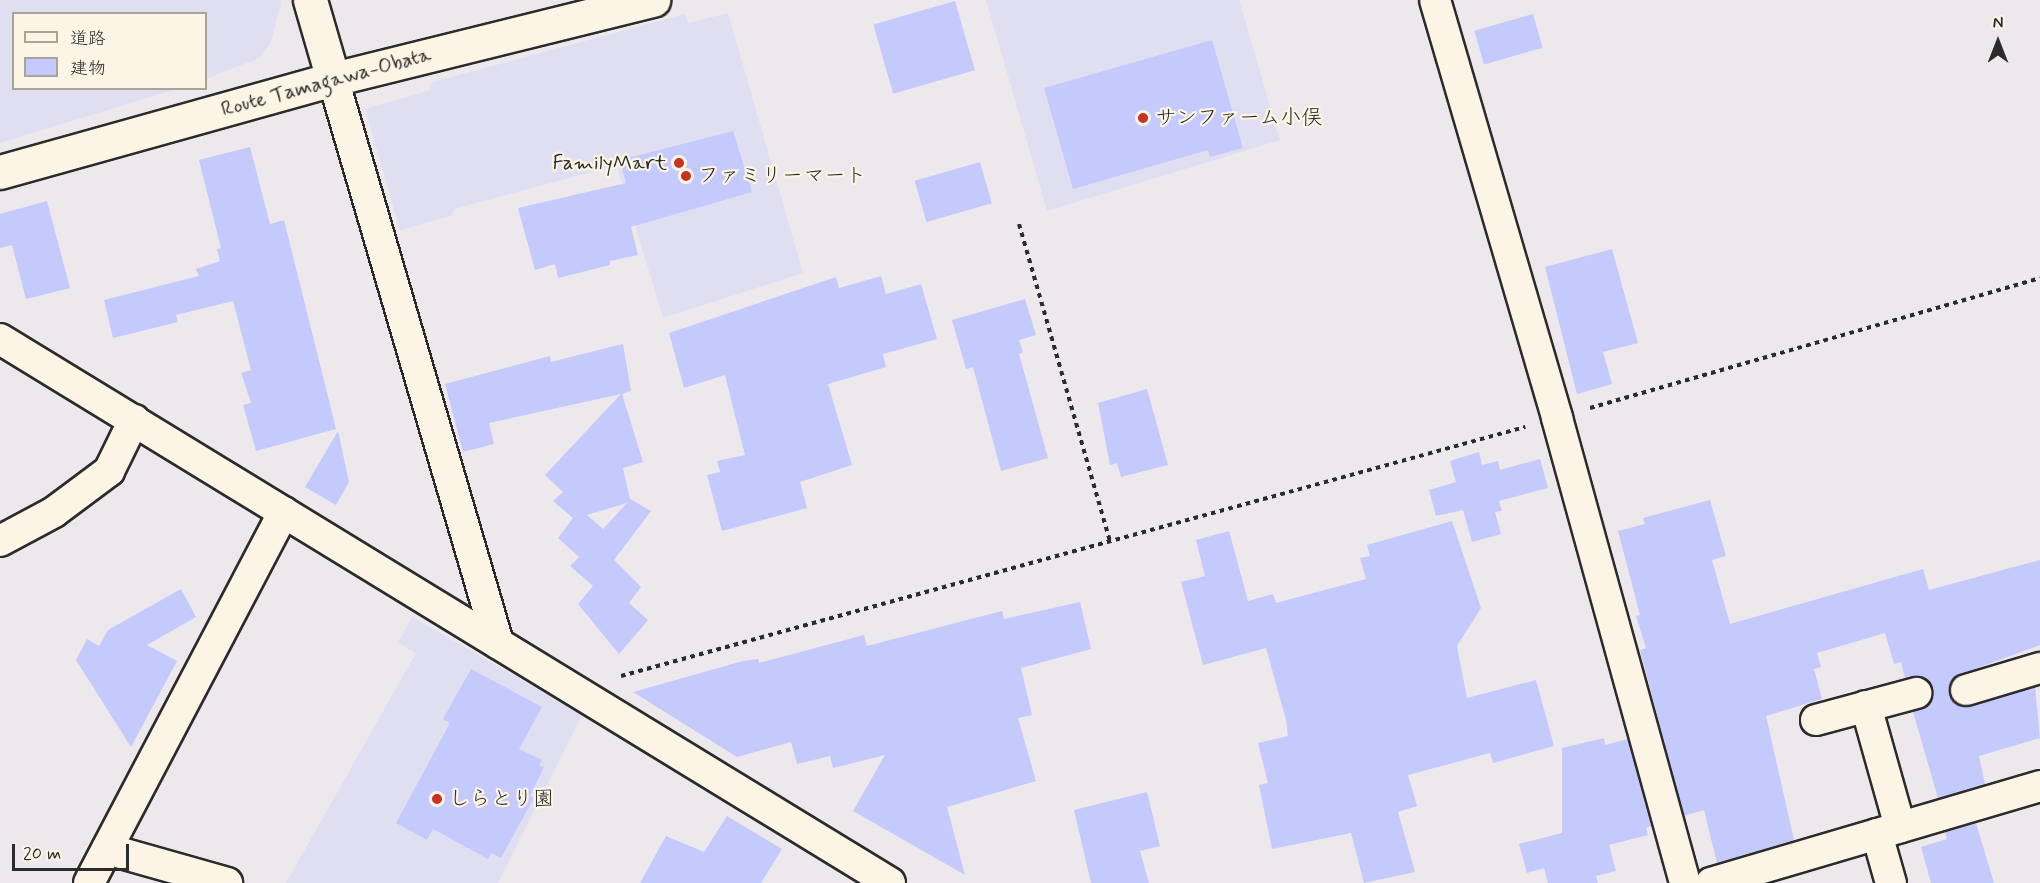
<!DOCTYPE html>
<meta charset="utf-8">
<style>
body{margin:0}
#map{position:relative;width:2040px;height:883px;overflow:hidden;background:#ece8ec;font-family:Mynerve,"Klee One",sans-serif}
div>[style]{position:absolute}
.built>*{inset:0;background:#e0dff1}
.building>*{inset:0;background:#c5cafc;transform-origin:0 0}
.path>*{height:4px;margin-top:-2px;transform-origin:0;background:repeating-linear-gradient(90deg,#2b2b2b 0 4.5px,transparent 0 9px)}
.roads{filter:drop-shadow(2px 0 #2b2b2b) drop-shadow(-2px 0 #2b2b2b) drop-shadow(0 2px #2b2b2b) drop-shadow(0 -2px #2b2b2b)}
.street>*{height:30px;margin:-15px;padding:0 15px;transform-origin:15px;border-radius:15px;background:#fcf5e5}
.secondary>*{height:33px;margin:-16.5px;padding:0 16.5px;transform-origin:16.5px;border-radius:16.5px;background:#fcf5e5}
.dots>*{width:16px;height:16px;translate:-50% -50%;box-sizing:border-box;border:3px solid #fcf5e5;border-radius:50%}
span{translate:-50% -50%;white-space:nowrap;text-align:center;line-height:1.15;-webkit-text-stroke:4.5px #fcf5e5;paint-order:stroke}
.street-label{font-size:21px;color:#2b2b2b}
.poi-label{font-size:21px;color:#2b2b2b}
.left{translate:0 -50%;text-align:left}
.right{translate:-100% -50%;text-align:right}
.legend{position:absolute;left:12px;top:12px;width:195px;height:78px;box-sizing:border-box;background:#fcf5e5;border:2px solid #a8a49b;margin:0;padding:8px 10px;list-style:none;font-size:18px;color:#2b2b2b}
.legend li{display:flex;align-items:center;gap:12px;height:30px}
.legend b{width:30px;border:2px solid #a8a49b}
.north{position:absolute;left:1968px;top:12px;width:60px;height:60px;-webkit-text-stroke:4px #fcf5e5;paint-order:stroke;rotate:0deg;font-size:16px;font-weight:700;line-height:24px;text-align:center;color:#2b2b2b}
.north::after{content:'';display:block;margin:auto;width:21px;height:27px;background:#2b2b2b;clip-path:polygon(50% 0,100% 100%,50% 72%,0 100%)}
.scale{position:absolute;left:12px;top:844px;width:117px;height:27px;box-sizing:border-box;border:3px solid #2b2b2b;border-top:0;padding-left:8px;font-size:18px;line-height:21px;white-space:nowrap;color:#2b2b2b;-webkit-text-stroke:4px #fcf5e5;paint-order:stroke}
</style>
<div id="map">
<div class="built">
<i style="clip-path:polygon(0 0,280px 0,281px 3px,271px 42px,259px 58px,206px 79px,206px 14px,14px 14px,14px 88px,176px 89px,0 143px)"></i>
<i style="clip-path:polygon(986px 0,1239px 0,1280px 140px,1047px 211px)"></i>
<i style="clip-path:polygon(728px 13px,803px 273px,663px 318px,617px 165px,454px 209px,451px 216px,400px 230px,365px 109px,428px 91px,433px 82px,685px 14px,689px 23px)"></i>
<i style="clip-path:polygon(412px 617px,582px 715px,498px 883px,286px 883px,416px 653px,398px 643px)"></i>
</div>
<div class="building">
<i style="left:955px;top:1px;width:72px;height:85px;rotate:74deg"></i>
<i style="left:1533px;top:14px;width:35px;height:61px;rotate:74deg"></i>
<i style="clip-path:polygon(1212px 40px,1243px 148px,1210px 157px,1208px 150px,1073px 189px,1044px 88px)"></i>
<i style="clip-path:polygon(733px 131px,752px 192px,631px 227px,638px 255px,610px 261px,610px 265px,558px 278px,555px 264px,535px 270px,518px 208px,626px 183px,620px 160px)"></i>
<i style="clip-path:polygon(250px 147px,270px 224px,284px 220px,336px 429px,256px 451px,243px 405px,251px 403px,241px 373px,251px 370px,233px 301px,176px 315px,178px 322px,113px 338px,104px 300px,199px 276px,196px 269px,220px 261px,217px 249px,221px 248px,199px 160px)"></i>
<i style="left:980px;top:162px;width:43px;height:68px;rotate:74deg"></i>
<i style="clip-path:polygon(47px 201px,70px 288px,26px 299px,12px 245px,0 248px,0 214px)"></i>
<i style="clip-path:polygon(1612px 249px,1638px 343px,1603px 352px,1612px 384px,1577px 394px,1545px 267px)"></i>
<i style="clip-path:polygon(881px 276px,886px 294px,921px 284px,937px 339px,883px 354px,886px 367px,828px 384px,852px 465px,800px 482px,807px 508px,722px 531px,707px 475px,720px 472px,717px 461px,745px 455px,725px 375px,684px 388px,669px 333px,836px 277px,839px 288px)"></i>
<i style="clip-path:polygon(1025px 299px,1036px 335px,1019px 340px,1023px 352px,1019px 354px,1048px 458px,1001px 471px,973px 367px,966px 369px,952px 320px)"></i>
<i style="clip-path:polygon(evenodd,623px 344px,631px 391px,622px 394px,643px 462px,623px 468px,630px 499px,651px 511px,614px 560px,641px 587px,629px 603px,648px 620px,619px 654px,578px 604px,593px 586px,570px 566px,579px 557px,558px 538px,573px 518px,553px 501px,563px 492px,545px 475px,621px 394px,489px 423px,494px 444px,463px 452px,445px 384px,550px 356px,551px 362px,623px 344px,627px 503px,603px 529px,587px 515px,627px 503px)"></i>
<i style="clip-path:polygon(1147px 389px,1168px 465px,1121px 477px,1117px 463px,1110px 465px,1098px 403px)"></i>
<i style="clip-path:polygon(338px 431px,349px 482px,336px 505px,305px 487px)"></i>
<i style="clip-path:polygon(1479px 452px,1482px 465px,1498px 461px,1500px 470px,1540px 459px,1548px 488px,1499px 501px,1502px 511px,1495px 512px,1501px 534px,1472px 542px,1463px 510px,1436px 516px,1429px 490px,1456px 482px,1450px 461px)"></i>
<i style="clip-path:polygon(1710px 500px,1726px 556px,1712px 560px,1730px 624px,1923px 569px,1929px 590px,2040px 560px,2040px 645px,1961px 674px,1949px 687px,1954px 702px,1963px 707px,2035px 687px,2040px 738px,1979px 756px,1985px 784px,1938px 798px,1913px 712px,1932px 698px,1929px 681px,1920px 676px,1905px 678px,1901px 662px,1894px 664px,1885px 633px,1817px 653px,1821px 667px,1814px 669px,1822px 699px,1766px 716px,1794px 840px,1717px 863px,1704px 810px,1684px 816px,1640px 650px,1646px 648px,1636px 616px,1640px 615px,1618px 531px,1645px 524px,1643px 518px)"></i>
<i style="clip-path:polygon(1452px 521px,1481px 608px,1457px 646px,1467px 698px,1536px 680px,1554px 746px,1493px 763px,1490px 753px,1408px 775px,1417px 806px,1398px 812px,1415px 872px,1364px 883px,1351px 833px,1272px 849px,1259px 785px,1268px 783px,1258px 743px,1288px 736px,1286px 720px,1266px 648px,1203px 665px,1181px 582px,1205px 576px,1196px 540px,1229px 531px,1248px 601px,1273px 594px,1276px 603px,1366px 579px,1360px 558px,1370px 556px,1367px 545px)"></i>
<i style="clip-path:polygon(181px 589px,196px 617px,147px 645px,177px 661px,131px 747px,76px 660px,87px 639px,99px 646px,108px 630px)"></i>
<i style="clip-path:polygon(1080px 602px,1091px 649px,1021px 668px,1032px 715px,1018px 718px,1036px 781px,947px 807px,965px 875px,853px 811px,885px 755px,833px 768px,830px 756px,797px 764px,791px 742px,737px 757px,633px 692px,743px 661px,758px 659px,759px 663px,864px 635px,867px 646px,1002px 611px,1004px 619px)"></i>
<i style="clip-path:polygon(471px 669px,542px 707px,519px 749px,542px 760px,539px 765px,544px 767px,530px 796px,534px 798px,501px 858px,491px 853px,488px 859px,433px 829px,427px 840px,396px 823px,450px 723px,443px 719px)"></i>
<i style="clip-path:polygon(1604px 738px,1605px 745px,1628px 739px,1651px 826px,1646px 828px,1648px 835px,1609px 845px,1616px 871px,1596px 876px,1598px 883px,1548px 883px,1544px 868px,1527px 873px,1519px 844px,1562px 833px,1562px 748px)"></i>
<i style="clip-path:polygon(1147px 792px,1160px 846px,1140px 851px,1149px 883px,1091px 883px,1074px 810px)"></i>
<i style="clip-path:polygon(727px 816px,782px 849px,761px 883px,640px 883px,666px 836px,704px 852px)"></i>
<i style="clip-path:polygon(1976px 823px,1994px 883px,1931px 883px,1921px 847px,1947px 839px,1945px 832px)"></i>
</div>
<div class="path">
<i style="left:1019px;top:224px;width:331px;rotate:74deg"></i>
<i style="left:1590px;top:408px;width:468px;rotate:-16.1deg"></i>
<i style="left:621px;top:676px;width:938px;rotate:-15.4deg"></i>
</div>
<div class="roads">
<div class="street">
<i style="left:1435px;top:0;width:435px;rotate:73.7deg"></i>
<i style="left:1557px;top:418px;width:482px;rotate:74.6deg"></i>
<i style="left:333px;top:79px;width:588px;rotate:73.69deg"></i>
<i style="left:0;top:339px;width:1043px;rotate:31.43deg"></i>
<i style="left:0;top:541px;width:61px;rotate:-28.2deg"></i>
<i style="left:54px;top:512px;width:69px;rotate:-36.7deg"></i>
<i style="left:109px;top:471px;width:57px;rotate:-63.9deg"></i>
<i style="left:1966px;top:690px;width:77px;rotate:-16.6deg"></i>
<i style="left:1866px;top:706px;width:126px;rotate:74.3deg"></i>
<i style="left:1816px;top:720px;width:104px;rotate:-15.1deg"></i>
<i style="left:1877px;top:834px;width:51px;rotate:74.1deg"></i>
<i style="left:107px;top:849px;width:125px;rotate:15.8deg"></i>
<i style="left:89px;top:883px;width:419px;rotate:-62.3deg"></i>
<i style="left:1711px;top:883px;width:343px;rotate:-16.4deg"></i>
</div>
<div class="secondary">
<i style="left:310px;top:0;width:82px;rotate:73.8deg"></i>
<i style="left:0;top:172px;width:346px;rotate:-15.6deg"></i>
<i style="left:333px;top:79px;width:330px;rotate:-13.9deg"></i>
</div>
</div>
<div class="dots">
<i style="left:1143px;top:118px;background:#c8321e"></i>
<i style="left:679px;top:163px;background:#c8321e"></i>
<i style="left:686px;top:176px;background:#c8321e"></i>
<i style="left:437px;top:799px;background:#c8321e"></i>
</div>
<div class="street-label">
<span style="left:326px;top:82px;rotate:-15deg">Route Tamagawa-Obata</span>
</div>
<div class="poi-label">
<span class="left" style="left:1155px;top:118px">サンファーム小俣</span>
<span class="right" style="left:667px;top:163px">FamilyMart</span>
<span class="left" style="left:698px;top:176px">ファミリーマート</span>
<span class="left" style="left:449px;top:799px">しらとり園</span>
</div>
<ul class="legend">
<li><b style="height:8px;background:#fcf5e5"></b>道路</li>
<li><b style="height:16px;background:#c5cafc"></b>建物</li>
</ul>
<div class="north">N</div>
<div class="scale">20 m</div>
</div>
